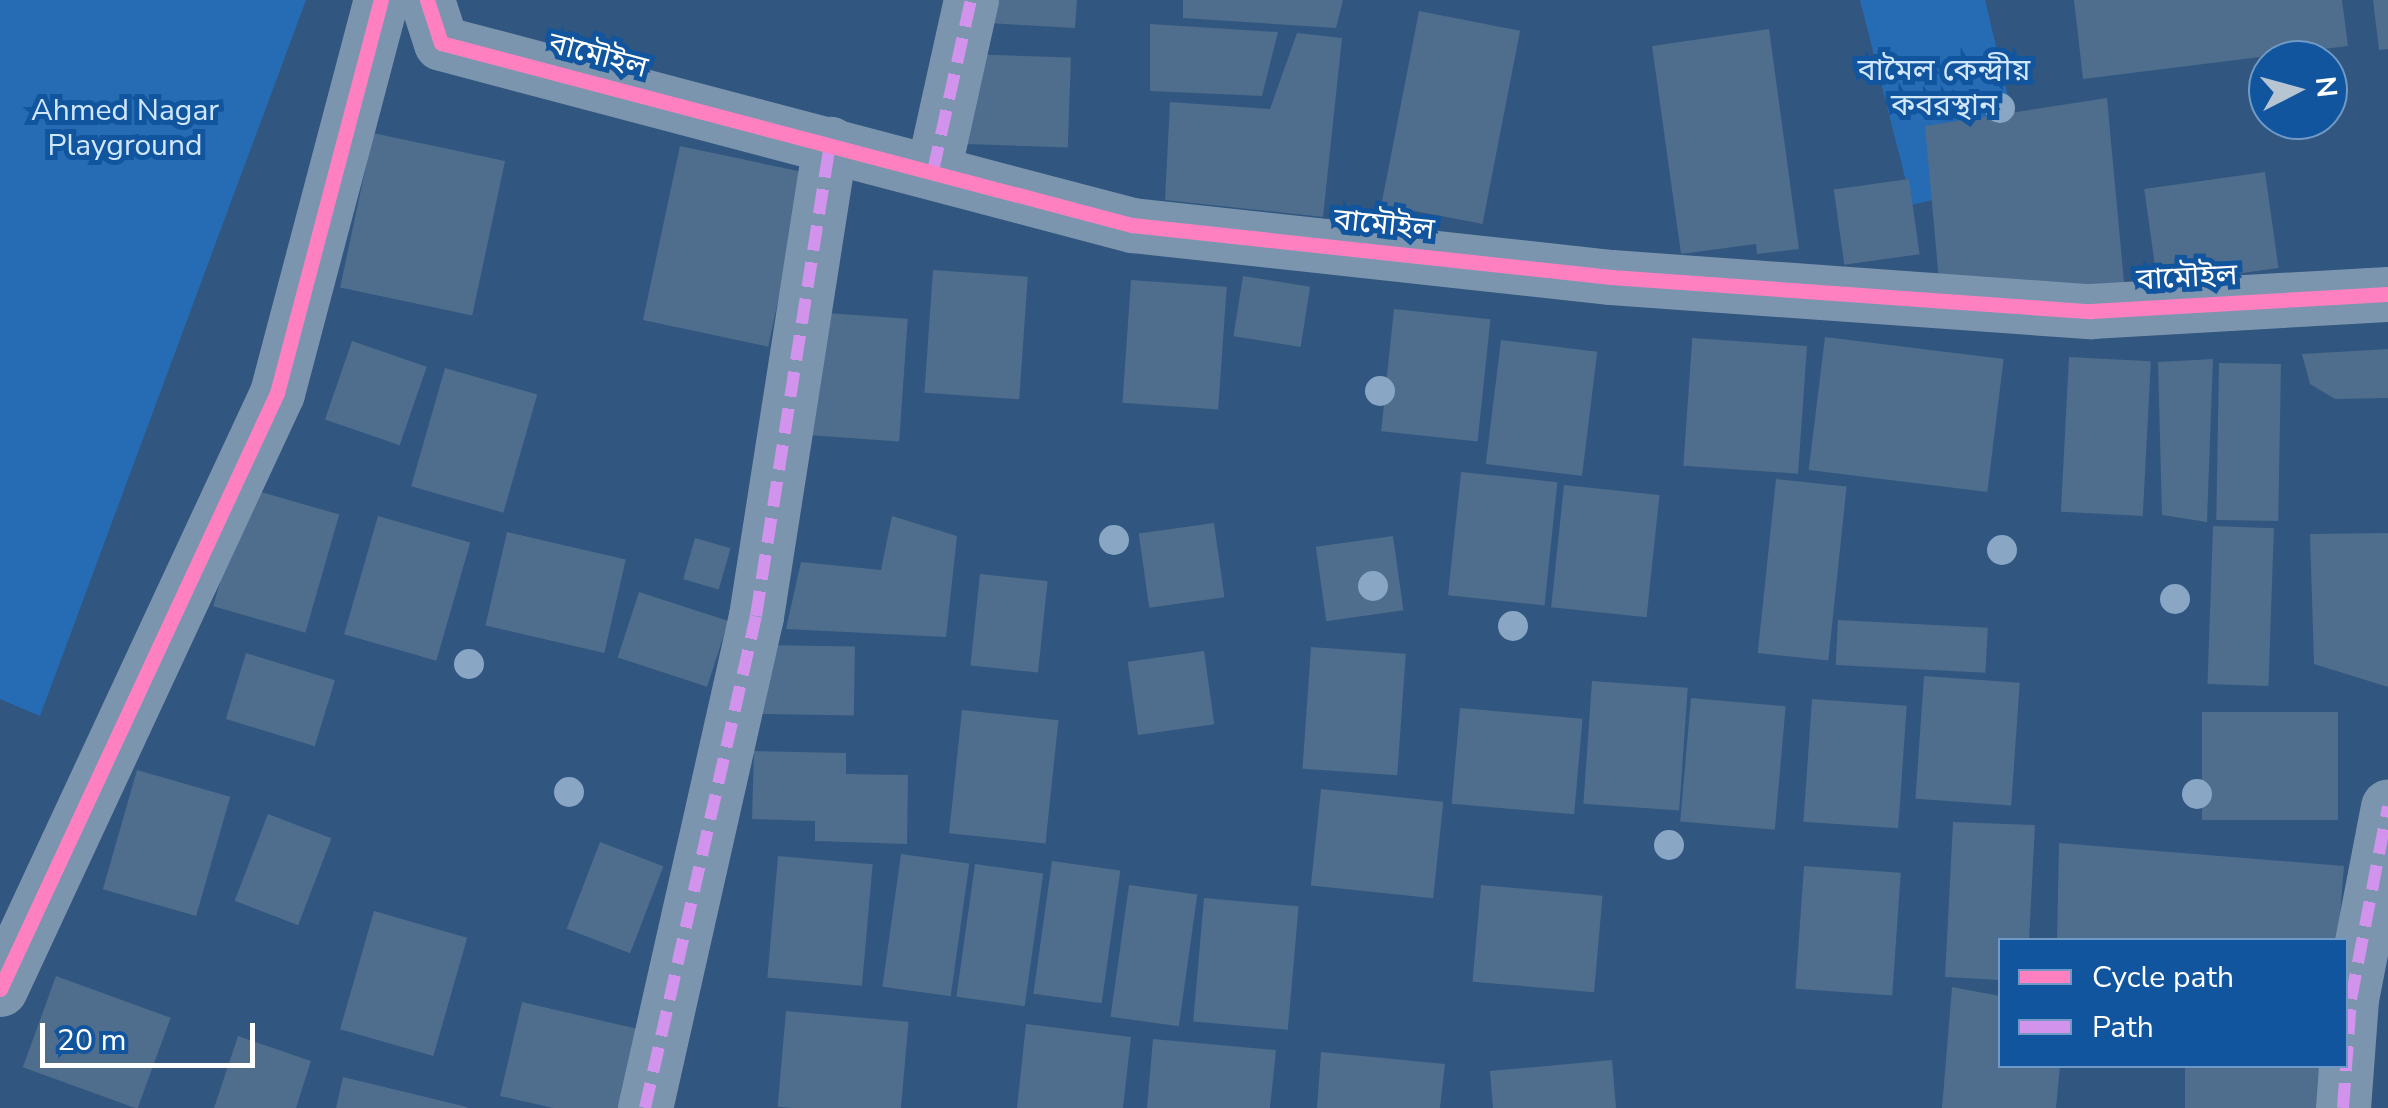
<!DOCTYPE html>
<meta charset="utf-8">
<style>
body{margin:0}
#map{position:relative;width:2388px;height:1108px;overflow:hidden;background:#31567f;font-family:"Nunito Sans","Noto Sans Bengali",sans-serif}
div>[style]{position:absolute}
.green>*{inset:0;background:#266cb5}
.building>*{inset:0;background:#4f6d8d;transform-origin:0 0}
.minor>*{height:55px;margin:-27.5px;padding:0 27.5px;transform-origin:27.5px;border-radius:27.5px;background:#7c95af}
.quiet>*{height:12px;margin-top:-6px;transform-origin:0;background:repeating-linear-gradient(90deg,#d193ec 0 25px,transparent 0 37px)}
.cycleway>*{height:15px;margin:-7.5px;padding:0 7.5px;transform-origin:7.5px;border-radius:7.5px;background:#ff80c0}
.trees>*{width:30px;height:30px;margin:-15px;border-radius:50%;background:#89a6c5}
span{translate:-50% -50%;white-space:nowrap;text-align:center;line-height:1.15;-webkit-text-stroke:10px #11559f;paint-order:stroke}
.street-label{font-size:30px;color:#fff}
.park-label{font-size:30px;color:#d1e7fe}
.legend{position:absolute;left:1998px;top:938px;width:350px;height:130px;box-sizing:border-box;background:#11559f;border:2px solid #7099c5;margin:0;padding:12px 18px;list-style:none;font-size:30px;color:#fff}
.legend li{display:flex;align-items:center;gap:20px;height:50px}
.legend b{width:50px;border:2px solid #7099c5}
.north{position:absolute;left:2248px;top:40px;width:100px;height:100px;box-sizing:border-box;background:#11559f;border:2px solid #7099c5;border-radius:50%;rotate:84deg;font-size:28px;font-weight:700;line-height:40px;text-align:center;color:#fff}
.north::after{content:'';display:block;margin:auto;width:35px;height:45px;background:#b7c4d2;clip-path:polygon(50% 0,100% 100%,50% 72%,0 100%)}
.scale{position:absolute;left:40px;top:1023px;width:215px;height:45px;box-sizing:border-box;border:5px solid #fff;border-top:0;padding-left:12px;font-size:30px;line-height:35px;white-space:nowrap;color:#fff;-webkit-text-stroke:8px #11559f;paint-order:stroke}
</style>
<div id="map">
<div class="green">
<i style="clip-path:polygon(0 0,306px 0,40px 716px,0 699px)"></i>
<i style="clip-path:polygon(1860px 0,1985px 0,2027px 176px,1912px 205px)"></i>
</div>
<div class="building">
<i style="clip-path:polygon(988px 0,1077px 0,1075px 28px,987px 23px)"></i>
<i style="clip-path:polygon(1183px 0,1343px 0,1336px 28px,1183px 18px)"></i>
<i style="clip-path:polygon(2074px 0,2342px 0,2348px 46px,2083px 79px)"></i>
<i style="clip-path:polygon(2373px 0,2388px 0,2388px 49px,2379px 50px)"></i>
<i style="left:1419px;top:11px;width:103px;height:197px;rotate:11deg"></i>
<i style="clip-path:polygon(1150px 24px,1278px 32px,1262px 96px,1150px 91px)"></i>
<i style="clip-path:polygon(1769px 29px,1799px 249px,1757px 254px,1756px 244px,1681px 254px,1652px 46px)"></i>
<i style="clip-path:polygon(1297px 33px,1342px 38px,1323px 217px,1165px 200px,1170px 102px,1270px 109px)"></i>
<i style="left:968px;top:54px;width:103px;height:90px;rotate:2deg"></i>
<i style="clip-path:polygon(2107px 98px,2125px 293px,1940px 292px,1925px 126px)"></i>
<i style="left:373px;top:133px;width:135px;height:158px;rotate:12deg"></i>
<i style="left:680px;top:146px;width:128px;height:178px;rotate:12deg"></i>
<i style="left:2265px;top:172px;width:97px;height:122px;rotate:82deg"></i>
<i style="left:1909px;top:179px;width:76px;height:76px;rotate:82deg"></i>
<i style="left:933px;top:270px;width:95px;height:123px;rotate:4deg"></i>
<i style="left:1243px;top:276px;width:68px;height:61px;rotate:9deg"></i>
<i style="left:1131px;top:280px;width:96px;height:123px;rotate:4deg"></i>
<i style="left:1394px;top:309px;width:97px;height:123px;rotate:6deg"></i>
<i style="left:812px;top:312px;width:96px;height:123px;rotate:4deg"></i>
<i style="left:1825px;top:337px;width:180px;height:134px;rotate:7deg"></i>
<i style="left:1501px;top:340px;width:97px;height:125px;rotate:7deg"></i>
<i style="left:352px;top:341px;width:79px;height:83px;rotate:19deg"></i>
<i style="left:1807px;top:346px;width:128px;height:115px;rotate:94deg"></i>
<i style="clip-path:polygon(2388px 349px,2388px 398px,2335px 399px,2310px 384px,2302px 354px)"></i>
<i style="left:2069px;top:357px;width:82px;height:155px;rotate:3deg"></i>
<i style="clip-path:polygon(2213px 359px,2207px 522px,2162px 515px,2158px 362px)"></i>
<i style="left:2219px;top:363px;width:62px;height:157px;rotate:1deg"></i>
<i style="left:445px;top:368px;width:96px;height:123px;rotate:16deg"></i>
<i style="left:1461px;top:472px;width:97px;height:124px;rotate:6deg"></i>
<i style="left:1776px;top:479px;width:71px;height:175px;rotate:6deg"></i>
<i style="left:1564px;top:485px;width:96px;height:123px;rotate:6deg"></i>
<i style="left:247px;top:488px;width:96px;height:123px;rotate:16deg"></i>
<i style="left:378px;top:516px;width:96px;height:123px;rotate:16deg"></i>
<i style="clip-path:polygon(892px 516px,957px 536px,946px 637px,786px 629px,801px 562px,881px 570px)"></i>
<i style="left:1214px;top:523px;width:75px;height:76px;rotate:82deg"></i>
<i style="left:2213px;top:526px;width:61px;height:158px;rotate:2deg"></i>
<i style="left:507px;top:532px;width:122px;height:96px;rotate:13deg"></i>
<i style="clip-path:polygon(2388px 533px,2388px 687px,2314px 664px,2310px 534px)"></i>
<i style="left:1393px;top:536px;width:75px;height:78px;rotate:82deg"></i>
<i style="left:695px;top:538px;width:37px;height:43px;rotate:16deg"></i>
<i style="left:980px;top:574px;width:68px;height:92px;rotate:6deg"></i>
<i style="left:639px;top:592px;width:94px;height:69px;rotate:18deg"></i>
<i style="left:1838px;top:620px;width:150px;height:45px;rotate:3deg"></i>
<i style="left:763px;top:645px;width:92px;height:69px;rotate:1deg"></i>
<i style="left:1311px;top:647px;width:95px;height:122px;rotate:4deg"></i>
<i style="left:1204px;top:651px;width:74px;height:77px;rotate:82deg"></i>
<i style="left:246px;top:653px;width:93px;height:69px;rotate:17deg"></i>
<i style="left:1924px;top:676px;width:96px;height:123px;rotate:4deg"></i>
<i style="left:1592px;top:681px;width:96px;height:123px;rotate:4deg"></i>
<i style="left:1691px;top:698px;width:95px;height:124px;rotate:5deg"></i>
<i style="left:1812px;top:699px;width:95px;height:123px;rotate:4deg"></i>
<i style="left:1460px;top:708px;width:123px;height:96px;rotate:5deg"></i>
<i style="left:962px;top:710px;width:97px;height:124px;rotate:6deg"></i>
<i style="left:2202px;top:712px;width:136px;height:108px"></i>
<i style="clip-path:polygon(754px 751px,846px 753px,846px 774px,908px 775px,907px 844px,815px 841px,815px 821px,752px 819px)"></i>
<i style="left:137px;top:770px;width:97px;height:124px;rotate:16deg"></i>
<i style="left:1321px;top:789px;width:123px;height:97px;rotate:6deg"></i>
<i style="left:268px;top:814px;width:68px;height:93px;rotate:21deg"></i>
<i style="clip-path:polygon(1953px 822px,2035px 825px,2029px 940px,2000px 940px,2000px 980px,1945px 977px)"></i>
<i style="left:600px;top:842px;width:68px;height:93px;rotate:21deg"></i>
<i style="clip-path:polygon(2059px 843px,2344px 866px,2338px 940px,2057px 940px)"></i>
<i style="left:901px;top:854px;width:69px;height:134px;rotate:8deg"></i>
<i style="left:778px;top:856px;width:95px;height:122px;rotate:5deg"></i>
<i style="left:1052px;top:861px;width:69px;height:134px;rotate:8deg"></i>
<i style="left:975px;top:864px;width:69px;height:134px;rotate:8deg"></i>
<i style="left:1804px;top:866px;width:97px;height:123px;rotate:4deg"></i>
<i style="left:1129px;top:885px;width:69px;height:133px;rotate:8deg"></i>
<i style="left:1481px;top:885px;width:122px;height:97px;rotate:5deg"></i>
<i style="left:1204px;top:898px;width:95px;height:124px;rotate:5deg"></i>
<i style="left:374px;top:911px;width:97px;height:123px;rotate:16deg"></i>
<i style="left:56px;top:976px;width:122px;height:97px;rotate:20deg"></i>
<i style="clip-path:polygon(1952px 987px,2000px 996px,2000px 1066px,2060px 1066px,2056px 1108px,1942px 1108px)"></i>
<i style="clip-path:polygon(522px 1002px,642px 1030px,624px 1108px,553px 1108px,500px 1096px)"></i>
<i style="left:786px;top:1011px;width:123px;height:96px;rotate:5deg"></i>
<i style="clip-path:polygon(1026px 1024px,1131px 1037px,1123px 1108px,1017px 1108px)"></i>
<i style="clip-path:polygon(238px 1036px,311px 1061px,296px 1108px,214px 1108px)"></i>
<i style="clip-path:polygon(1153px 1039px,1276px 1050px,1270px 1108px,1147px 1108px)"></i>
<i style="clip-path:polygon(1321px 1052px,1445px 1064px,1440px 1108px,1317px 1108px)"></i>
<i style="clip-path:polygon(1612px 1060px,1616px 1108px,1493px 1108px,1490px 1071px)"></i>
<i style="left:2185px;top:1066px;width:134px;height:42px"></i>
<i style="clip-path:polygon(343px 1077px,467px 1107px,467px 1108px,336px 1108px)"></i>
</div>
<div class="minor">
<i style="left:427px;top:0;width:45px;rotate:72deg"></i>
<i style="left:441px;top:43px;width:715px;rotate:14.76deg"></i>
<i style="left:1132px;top:225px;width:482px;rotate:6.2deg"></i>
<i style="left:1611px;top:277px;width:481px;rotate:4.1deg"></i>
<i style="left:2091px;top:311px;width:297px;rotate:-3.3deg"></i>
<i style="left:933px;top:171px;width:175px;rotate:-77.5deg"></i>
<i style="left:0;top:989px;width:657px;rotate:-65.07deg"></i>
<i style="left:277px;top:393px;width:407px;rotate:-75.2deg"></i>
<i style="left:645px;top:1108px;width:504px;rotate:-77.29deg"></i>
<i style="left:756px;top:616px;width:478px;rotate:-81.1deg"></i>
<i style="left:2343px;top:1108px;width:109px;rotate:-85.8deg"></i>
<i style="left:2351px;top:999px;width:196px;rotate:-79.1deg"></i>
</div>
<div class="quiet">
<i style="left:933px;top:171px;width:175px;rotate:-77.5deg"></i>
<i style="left:645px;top:1108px;width:504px;rotate:-77.29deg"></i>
<i style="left:756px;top:616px;width:478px;rotate:-81.1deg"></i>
<i style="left:2343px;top:1108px;width:109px;rotate:-85.8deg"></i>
<i style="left:2351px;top:999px;width:196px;rotate:-79.1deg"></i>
</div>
<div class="cycleway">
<i style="left:427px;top:0;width:45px;rotate:72deg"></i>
<i style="left:441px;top:43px;width:715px;rotate:14.76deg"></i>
<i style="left:1132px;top:225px;width:482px;rotate:6.2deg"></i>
<i style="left:1611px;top:277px;width:481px;rotate:4.1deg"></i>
<i style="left:2091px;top:311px;width:297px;rotate:-3.3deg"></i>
<i style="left:0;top:989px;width:657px;rotate:-65.07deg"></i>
<i style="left:277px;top:393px;width:407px;rotate:-75.2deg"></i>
</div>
<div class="trees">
<i style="left:2000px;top:108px"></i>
<i style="left:1380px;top:391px"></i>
<i style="left:1114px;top:540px"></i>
<i style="left:2002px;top:550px"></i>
<i style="left:1373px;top:586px"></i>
<i style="left:2175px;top:599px"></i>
<i style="left:1513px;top:626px"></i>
<i style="left:469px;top:664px"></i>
<i style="left:569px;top:792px"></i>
<i style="left:2197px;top:794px"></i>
<i style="left:1669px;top:845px"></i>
</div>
<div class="street-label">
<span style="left:598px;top:56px;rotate:15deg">বামৌইল</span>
<span style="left:1384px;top:225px;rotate:6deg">বামৌইল</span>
<span style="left:2187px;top:278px;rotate:-3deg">বামৌইল</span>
</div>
<div class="park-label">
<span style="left:1944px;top:88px">বামৈল কেন্দ্রীয়<br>কবরস্থান</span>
<span style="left:125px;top:128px">Ahmed Nagar<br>Playground</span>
</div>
<ul class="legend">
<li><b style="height:12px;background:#ff80c0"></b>Cycle path</li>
<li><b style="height:12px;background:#d193ec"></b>Path</li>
</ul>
<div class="north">N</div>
<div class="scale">20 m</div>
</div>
